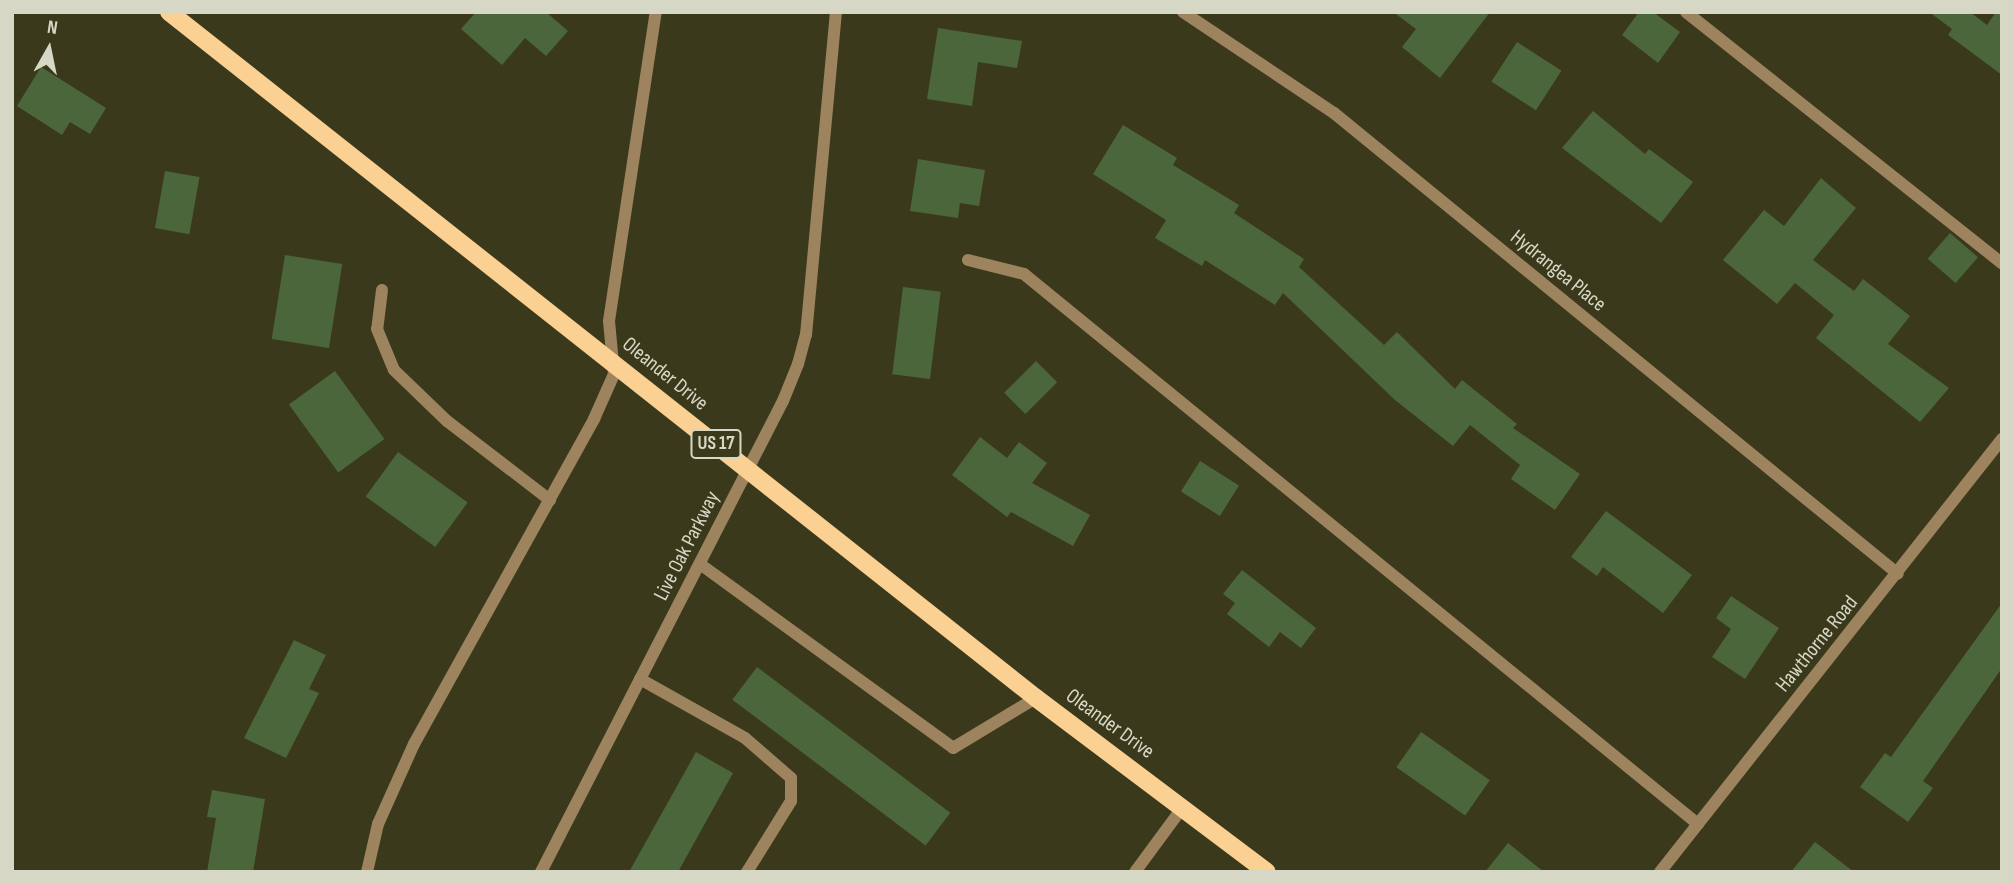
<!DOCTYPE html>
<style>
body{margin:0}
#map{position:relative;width:2014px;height:884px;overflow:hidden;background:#3b391c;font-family:"Sofia Sans Condensed",sans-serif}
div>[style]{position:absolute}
.building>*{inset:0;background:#4b663b;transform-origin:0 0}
.minor>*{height:12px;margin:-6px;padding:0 6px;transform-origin:6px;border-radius:6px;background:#9d835e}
.major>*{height:18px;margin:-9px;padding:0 9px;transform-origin:9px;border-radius:9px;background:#fbd093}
span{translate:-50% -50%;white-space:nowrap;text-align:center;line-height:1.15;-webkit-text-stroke:5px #3b391c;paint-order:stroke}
.shield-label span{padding:2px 5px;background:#3b391c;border:2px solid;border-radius:5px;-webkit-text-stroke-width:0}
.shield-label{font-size:19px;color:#d7d7c6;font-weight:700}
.street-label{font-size:21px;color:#d7d7c6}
.frame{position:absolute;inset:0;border:14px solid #d7d7c6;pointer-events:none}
.north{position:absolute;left:14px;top:14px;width:70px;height:70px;-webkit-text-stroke:5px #3b391c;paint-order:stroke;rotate:9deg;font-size:19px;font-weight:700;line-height:28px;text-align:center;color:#d7d7c6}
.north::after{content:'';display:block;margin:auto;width:24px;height:32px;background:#d7d7c6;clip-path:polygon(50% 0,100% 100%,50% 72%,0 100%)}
</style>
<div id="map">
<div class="building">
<i style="clip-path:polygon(476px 12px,546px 12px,568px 31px,546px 56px,525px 38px,502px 65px,461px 29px)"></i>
<i style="clip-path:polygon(1393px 12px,1490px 12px,1440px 78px,1402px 47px,1416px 29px)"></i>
<i style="clip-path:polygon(1639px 12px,1653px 12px,1680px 32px,1658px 63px,1622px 35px)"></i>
<i style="clip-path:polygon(1929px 12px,1970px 12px,1987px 25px,1996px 12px,2002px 12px,2002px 75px,1948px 35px,1952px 29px)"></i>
<i style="clip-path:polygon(938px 28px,1022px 41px,1017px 68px,978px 62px,972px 106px,927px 99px)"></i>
<i style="left:1517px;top:42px;width:53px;height:47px;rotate:33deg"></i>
<i style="clip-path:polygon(41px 67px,106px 108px,90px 134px,70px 122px,62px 135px,17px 106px)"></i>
<i style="clip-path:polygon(1593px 111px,1645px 154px,1649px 149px,1693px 182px,1661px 223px,1562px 148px)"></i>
<i style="clip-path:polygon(1123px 125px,1177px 158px,1173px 165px,1239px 205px,1234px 213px,1304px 259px,1299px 267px,1384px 345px,1397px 332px,1455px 389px,1462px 380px,1517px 424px,1513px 428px,1580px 474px,1555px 510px,1511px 479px,1520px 465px,1470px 425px,1453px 446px,1395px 400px,1283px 293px,1275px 305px,1205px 260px,1202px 266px,1155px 238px,1166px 220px,1093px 174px)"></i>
<i style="clip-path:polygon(918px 159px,985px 170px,979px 206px,960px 203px,958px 218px,910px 211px)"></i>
<i style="left:165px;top:171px;width:35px;height:58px;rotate:10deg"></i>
<i style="clip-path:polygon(1821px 178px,1856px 208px,1813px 260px,1854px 291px,1863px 279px,1910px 316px,1888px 344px,1949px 388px,1920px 422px,1816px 338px,1834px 315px,1795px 283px,1777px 304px,1723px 260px,1764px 210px,1784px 226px)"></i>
<i style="left:1950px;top:233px;width:37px;height:34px;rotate:41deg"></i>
<i style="left:285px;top:255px;width:58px;height:85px;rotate:9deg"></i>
<i style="left:903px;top:287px;width:38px;height:88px;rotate:7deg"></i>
<i style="left:1036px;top:361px;width:30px;height:45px;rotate:45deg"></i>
<i style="left:335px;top:371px;width:84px;height:57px;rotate:54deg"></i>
<i style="clip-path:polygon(980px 437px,1007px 458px,1019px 442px,1047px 463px,1032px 483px,1090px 515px,1073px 546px,1011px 512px,1007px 517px,952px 475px)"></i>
<i style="left:398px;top:452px;width:86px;height:55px;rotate:36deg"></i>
<i style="left:1200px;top:461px;width:46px;height:36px;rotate:32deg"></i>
<i style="clip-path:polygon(1606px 511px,1692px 575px,1663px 613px,1603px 567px,1597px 576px,1571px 557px)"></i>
<i style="clip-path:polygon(1242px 570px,1316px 628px,1301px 648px,1280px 632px,1269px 647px,1227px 614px,1235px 603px,1223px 594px)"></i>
<i style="clip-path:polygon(1731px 596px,1779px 628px,1745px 679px,1712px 657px,1731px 629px,1716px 618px)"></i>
<i style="clip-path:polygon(2002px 603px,2002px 668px,1923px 781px,1933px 788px,1908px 822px,1860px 787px,1885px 753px,1891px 757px)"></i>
<i style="clip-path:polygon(294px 640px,326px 655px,309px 689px,319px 693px,286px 758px,244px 738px)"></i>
<i style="left:757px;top:667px;width:242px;height:41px;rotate:37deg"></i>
<i style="left:1421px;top:732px;width:84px;height:43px;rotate:35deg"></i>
<i style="clip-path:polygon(696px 752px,733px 773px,678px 872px,629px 872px)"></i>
<i style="clip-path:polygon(212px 790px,265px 799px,253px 872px,207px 872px,216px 818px,207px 817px)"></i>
<i style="clip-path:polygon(1815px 842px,1854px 872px,1791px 872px)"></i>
<i style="clip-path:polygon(1508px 843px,1544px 872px,1485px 872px)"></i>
</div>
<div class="minor">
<i style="left:1183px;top:12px;width:182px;rotate:33.8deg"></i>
<i style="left:1334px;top:113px;width:728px;rotate:39.26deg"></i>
<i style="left:1686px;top:12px;width:404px;rotate:38.5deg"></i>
<i style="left:968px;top:260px;width:58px;rotate:14deg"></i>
<i style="left:1024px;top:274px;width:870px;rotate:39.22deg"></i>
<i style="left:382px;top:290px;width:39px;rotate:97deg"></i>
<i style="left:377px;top:329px;width:44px;rotate:67.5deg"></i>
<i style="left:394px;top:370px;width:74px;rotate:43.9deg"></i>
<i style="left:447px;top:421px;width:130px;rotate:37.5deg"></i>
<i style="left:700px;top:564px;width:313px;rotate:36deg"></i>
<i style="left:953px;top:748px;width:97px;rotate:-31.1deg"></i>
<i style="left:640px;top:679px;width:120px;rotate:29.3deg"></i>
<i style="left:745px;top:738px;width:61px;rotate:41deg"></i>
<i style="left:791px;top:778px;width:23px;rotate:90deg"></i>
<i style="left:791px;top:801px;width:84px;rotate:121.8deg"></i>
<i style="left:367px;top:872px;width:49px;rotate:-77.1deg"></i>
<i style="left:378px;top:824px;width:88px;rotate:-65.8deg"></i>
<i style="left:414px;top:744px;width:372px;rotate:-61deg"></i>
<i style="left:594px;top:419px;width:49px;rotate:-66deg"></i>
<i style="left:614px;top:374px;width:53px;rotate:-95.4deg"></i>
<i style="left:609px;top:321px;width:313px;rotate:-81.4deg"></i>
<i style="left:541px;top:872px;width:530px;rotate:-62.81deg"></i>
<i style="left:783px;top:401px;width:40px;rotate:-68deg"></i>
<i style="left:798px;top:364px;width:30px;rotate:-75deg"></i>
<i style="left:806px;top:335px;width:324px;rotate:-84.7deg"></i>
<i style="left:1135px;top:872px;width:81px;rotate:-53.6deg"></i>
<i style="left:1660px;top:872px;width:552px;rotate:-51.7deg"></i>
</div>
<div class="major">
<i style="left:169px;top:12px;width:1106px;rotate:38.35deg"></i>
<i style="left:1036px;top:698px;width:289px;rotate:37deg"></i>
</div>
<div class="shield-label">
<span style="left:716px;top:444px">US 17</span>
</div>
<div class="street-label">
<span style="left:1558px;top:271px;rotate:39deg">Hydrangea Place</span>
<span style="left:665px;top:374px;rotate:39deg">Oleander Drive</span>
<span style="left:687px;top:546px;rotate:-63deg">Live Oak Parkway</span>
<span style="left:1817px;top:644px;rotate:-51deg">Hawthorne Road</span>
<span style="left:1110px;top:724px;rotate:36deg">Oleander Drive</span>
</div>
<div class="frame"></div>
<div class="north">N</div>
</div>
